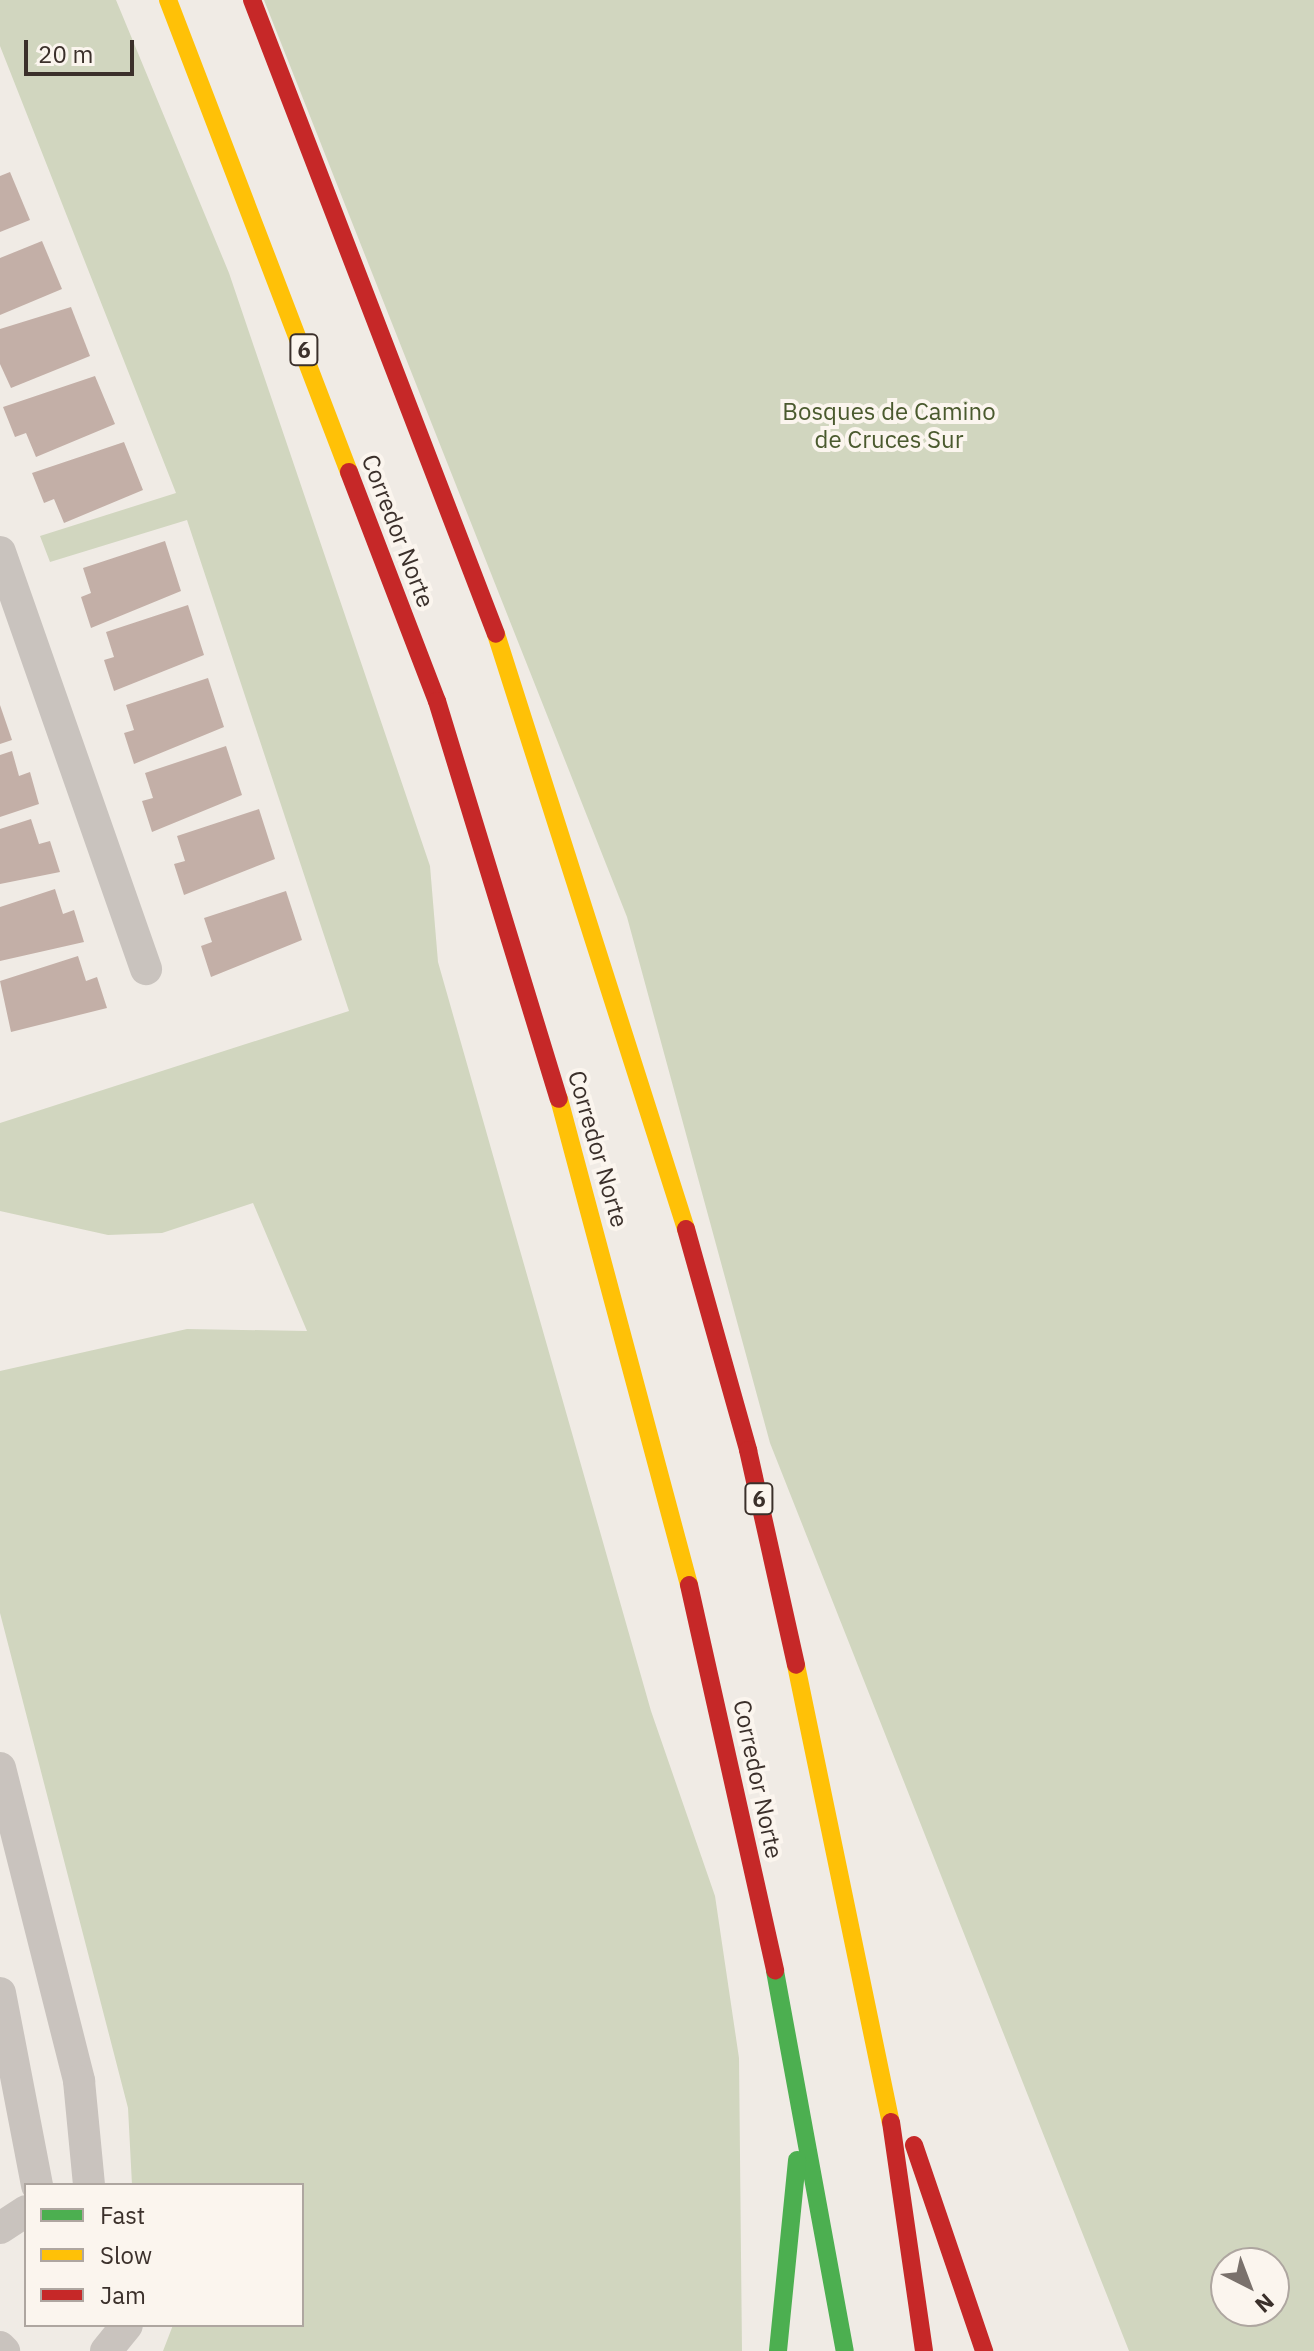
<!DOCTYPE html>
<style>
body{margin:0}
#map{position:relative;width:1314px;height:2351px;overflow:hidden;background:#f0ebe5;font-family:"IBM Plex Sans",sans-serif}
div>[style]{position:absolute}
.green>*{inset:0;background:#d1d6bf}
.building>*{inset:0;background:#c3afa7}
.street>*{height:32px;margin:-16px;padding:0 16px;transform-origin:16px;border-radius:16px;background:#c9c3be}
.fast>*{height:18px;margin:-9px;padding:0 9px;transform-origin:9px;border-radius:9px;background:#4caf50}
.slow>*{height:18px;margin:-9px;padding:0 9px;transform-origin:9px;border-radius:9px;background:#ffc107}
.jam>*{height:18px;margin:-9px;padding:0 9px;transform-origin:9px;border-radius:9px;background:#c62828}
span{translate:-50% -50%;white-space:nowrap;text-align:center;line-height:1.15;-webkit-text-stroke:8px #fbf5ee;paint-order:stroke}
.shield-label span{padding:2px 6px;background:#fbf5ee;border:2px solid;border-radius:6px;-webkit-text-stroke-width:0}
.shield-label{font-size:22px;color:#3b302b;font-weight:700}
.park-label{font-size:24px;color:#4a5a2e}
.street-label{font-size:24px;color:#3b302b}
.legend{position:absolute;left:24px;top:2183px;width:280px;height:144px;box-sizing:border-box;background:#fbf5ee;border:2px solid #aea6a0;margin:0;padding:10px 14px;list-style:none;font-size:24px;color:#3b302b}
.legend li{display:flex;align-items:center;gap:16px;height:40px}
.legend b{width:40px;border:2px solid #aea6a0}
.north{position:absolute;left:1210px;top:2247px;width:80px;height:80px;box-sizing:border-box;background:#fbf5ee;border:2px solid #aea6a0;border-radius:50%;rotate:138deg;font-size:22px;font-weight:700;line-height:32px;text-align:center;color:#3b302b}
.north::after{content:'';display:block;margin:auto;width:28px;height:36px;background:#7a716c;clip-path:polygon(50% 0,100% 100%,50% 72%,0 100%)}
.scale{position:absolute;left:24px;top:40px;width:110px;height:36px;box-sizing:border-box;border:4px solid #3b302b;border-top:0;padding-left:10px;font-size:24px;line-height:28px;white-space:nowrap;color:#3b302b;-webkit-text-stroke:6px #fbf5ee;paint-order:stroke}
</style>
<div id="map">
<div class="green">
<i style="clip-path:polygon(0 0,116px 0,229px 273px,430px 866px,438px 962px,651px 1711px,715px 1896px,739px 2058px,742px 2351px,163px 2351px,173px 2325px,302px 2325px,302px 2185px,132px 2185px,128px 2108px,0 1613px,0 1371px,187px 1329px,307px 1331px,253px 1203px,162px 1233px,108px 1235px,0 1211px,0 1123px,349px 1011px,187px 520px,50px 562px,40px 536px,176px 493px,0 46px)"></i>
<i style="clip-path:polygon(evenodd,264px 0,1314px 0,1314px 2351px,1129px 2351px,770px 1443px,627px 917px,264px 0,1226px 2263px,1274px 2263px,1274px 2311px,1226px 2311px,1226px 2263px)"></i>
</div>
<div class="building">
<i style="clip-path:polygon(10px 172px,30px 220px,0 232px,0 176px)"></i>
<i style="clip-path:polygon(42px 241px,62px 289px,0 315px,0 258px)"></i>
<i style="clip-path:polygon(71px 307px,90px 356px,11px 388px,0 364px,0 329px)"></i>
<i style="clip-path:polygon(95px 376px,115px 424px,36px 457px,26px 433px,15px 437px,3px 407px)"></i>
<i style="clip-path:polygon(124px 442px,143px 490px,64px 523px,54px 499px,44px 503px,32px 473px)"></i>
<i style="clip-path:polygon(165px 541px,181px 591px,91px 628px,81px 597px,91px 593px,83px 568px)"></i>
<i style="clip-path:polygon(188px 605px,204px 655px,114px 691px,104px 660px,114px 657px,106px 632px)"></i>
<i style="clip-path:polygon(208px 678px,224px 727px,134px 764px,124px 733px,134px 730px,126px 705px)"></i>
<i style="clip-path:polygon(0 705px,12px 740px,0 744px)"></i>
<i style="clip-path:polygon(226px 746px,242px 795px,152px 832px,142px 801px,153px 798px,145px 773px)"></i>
<i style="clip-path:polygon(12px 751px,19px 776px,30px 772px,39px 804px,0 817px,0 755px)"></i>
<i style="clip-path:polygon(259px 809px,275px 859px,184px 895px,174px 864px,185px 861px,177px 836px)"></i>
<i style="clip-path:polygon(31px 819px,39px 844px,50px 841px,60px 872px,0 884px,0 829px)"></i>
<i style="clip-path:polygon(55px 889px,63px 914px,74px 910px,84px 942px,0 961px,0 907px)"></i>
<i style="clip-path:polygon(286px 891px,302px 940px,211px 977px,201px 946px,212px 942px,204px 918px)"></i>
<i style="clip-path:polygon(78px 956px,86px 981px,97px 977px,107px 1008px,11px 1032px,0 981px)"></i>
</div>
<div class="street">
<i style="left:0;top:552px;width:442px;rotate:70.7deg"></i>
<i style="left:0;top:1768px;width:323px;rotate:75.8deg"></i>
<i style="left:79px;top:2081px;width:104px;rotate:84.5deg"></i>
<i style="left:0;top:1993px;width:196px;rotate:79.1deg"></i>
<i style="left:0;top:2228px;width:31px;rotate:-33deg"></i>
<i style="left:0;top:2347px;width:6px;rotate:45deg"></i>
<i style="left:106px;top:2351px;width:33px;rotate:-51deg"></i>
</div>
<div class="fast">
<i style="left:775px;top:1971px;width:386px;rotate:79.6deg"></i>
<i style="left:778px;top:2351px;width:192px;rotate:-84.3deg"></i>
</div>
<div class="slow">
<i style="left:168px;top:0;width:506px;rotate:69.02deg"></i>
<i style="left:496px;top:634px;width:625px;rotate:72.29deg"></i>
<i style="left:559px;top:1099px;width:503px;rotate:75.02deg"></i>
<i style="left:796px;top:1665px;width:467px;rotate:78.3deg"></i>
</div>
<div class="jam">
<i style="left:252px;top:0;width:679px;rotate:68.95deg"></i>
<i style="left:349px;top:472px;width:245px;rotate:69deg"></i>
<i style="left:437px;top:701px;width:416px;rotate:73deg"></i>
<i style="left:686px;top:1229px;width:230px;rotate:74.3deg"></i>
<i style="left:748px;top:1450px;width:220px;rotate:77.4deg"></i>
<i style="left:689px;top:1585px;width:395px;rotate:77.4deg"></i>
<i style="left:891px;top:2122px;width:231px;rotate:81.8deg"></i>
<i style="left:914px;top:2145px;width:218px;rotate:71.2deg"></i>
</div>
<div class="shield-label">
<span style="left:304px;top:350px">6</span>
<span style="left:759px;top:1499px">6</span>
</div>
<div class="park-label">
<span style="left:889px;top:426px">Bosques de Camino<br>de Cruces Sur</span>
</div>
<div class="street-label">
<span style="left:398px;top:531px;rotate:69deg">Corredor Norte</span>
<span style="left:598px;top:1149px;rotate:74deg">Corredor Norte</span>
<span style="left:758px;top:1779px;rotate:78deg">Corredor Norte</span>
</div>
<ul class="legend">
<li><b style="height:10px;background:#4caf50"></b>Fast</li>
<li><b style="height:10px;background:#ffc107"></b>Slow</li>
<li><b style="height:10px;background:#c62828"></b>Jam</li>
</ul>
<div class="north">N</div>
<div class="scale">20 m</div>
</div>
